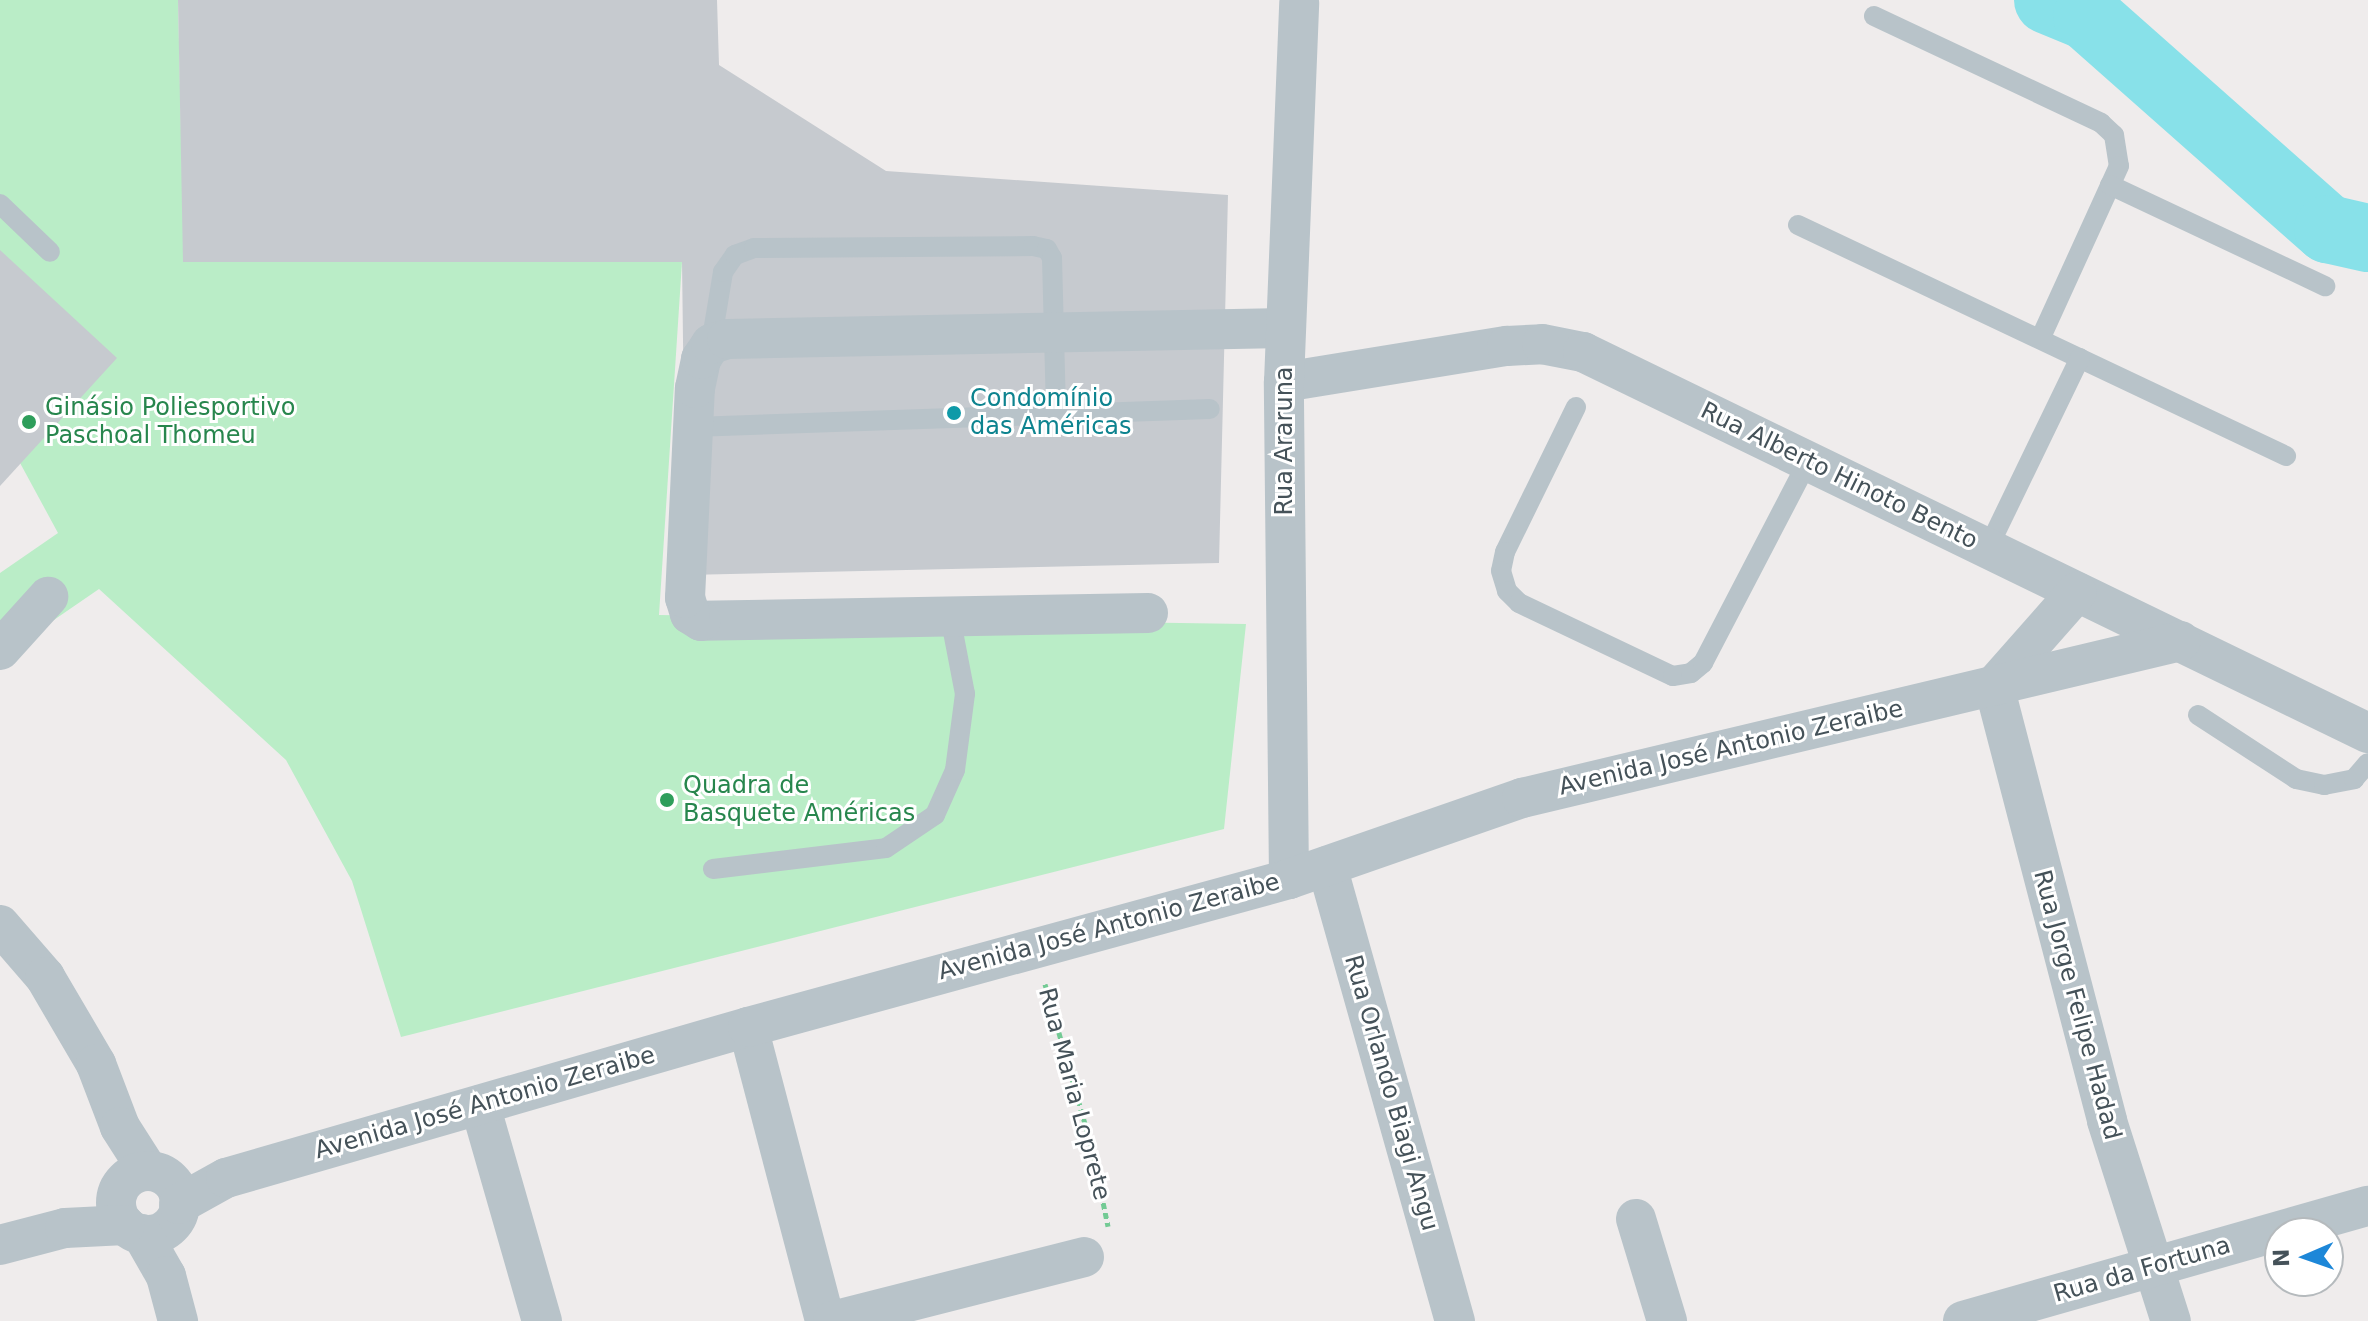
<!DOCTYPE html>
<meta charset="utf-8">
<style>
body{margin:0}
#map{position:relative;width:2368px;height:1321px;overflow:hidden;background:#efecec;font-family:"DejaVu Sans",sans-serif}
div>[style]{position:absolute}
.green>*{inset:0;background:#baedc7}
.river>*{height:68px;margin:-34px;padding:0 34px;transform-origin:34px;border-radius:34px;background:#88e1e9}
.building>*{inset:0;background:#c6cacf}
.path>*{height:5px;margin-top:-2.5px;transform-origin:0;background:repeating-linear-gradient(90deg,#73ca94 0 6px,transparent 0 10px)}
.service>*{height:20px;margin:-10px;padding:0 10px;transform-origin:10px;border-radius:10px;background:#b8c3c9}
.minor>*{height:40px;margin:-20px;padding:0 20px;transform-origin:20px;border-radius:20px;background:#b8c3c9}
.minor>.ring{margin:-20px;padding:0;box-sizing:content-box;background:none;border:40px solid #b8c3c9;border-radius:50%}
.dots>*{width:22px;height:22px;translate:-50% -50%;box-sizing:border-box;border:4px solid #fff;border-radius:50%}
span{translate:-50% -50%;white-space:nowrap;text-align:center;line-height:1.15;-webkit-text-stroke:6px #fff;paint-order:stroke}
.culture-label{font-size:24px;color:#0d838f}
.left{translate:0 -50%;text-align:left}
.leisure-label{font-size:24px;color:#27864d}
.street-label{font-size:24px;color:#455259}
.north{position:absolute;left:2264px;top:1217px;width:80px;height:80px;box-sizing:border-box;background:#fff;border:2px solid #b5babd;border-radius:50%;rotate:268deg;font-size:22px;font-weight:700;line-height:32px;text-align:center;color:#455259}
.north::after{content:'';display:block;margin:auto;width:28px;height:36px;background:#1d87d8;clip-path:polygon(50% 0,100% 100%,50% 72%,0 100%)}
</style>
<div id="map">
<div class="green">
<i style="clip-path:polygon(0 0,178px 0,184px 262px,682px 262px,659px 615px,1246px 624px,1224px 829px,401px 1037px,352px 881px,286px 760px,99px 589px,0 657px,0 573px,58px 533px,0 426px)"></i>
</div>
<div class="river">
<i style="left:2048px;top:0;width:42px;rotate:22.3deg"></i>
<i style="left:2087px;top:16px;width:322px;rotate:41.5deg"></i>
<i style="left:2328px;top:229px;width:41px;rotate:12.7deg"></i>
</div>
<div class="building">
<i style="clip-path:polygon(178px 0,717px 0,719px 65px,886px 171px,1228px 195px,1219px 563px,686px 575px,682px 262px,183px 262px)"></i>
<i style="clip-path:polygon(0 250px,117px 358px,0 486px)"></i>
</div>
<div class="path">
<i style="left:1045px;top:984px;width:166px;rotate:74deg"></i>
<i style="left:1091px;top:1144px;width:84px;rotate:78.3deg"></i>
</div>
<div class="service">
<i style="left:1874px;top:16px;width:251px;rotate:25.2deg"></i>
<i style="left:2101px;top:123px;width:18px;rotate:43deg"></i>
<i style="left:2114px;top:135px;width:31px;rotate:81deg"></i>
<i style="left:2119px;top:166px;width:190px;rotate:114.5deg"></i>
<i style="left:2110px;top:185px;width:238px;rotate:25.2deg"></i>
<i style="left:0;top:204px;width:69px;rotate:43.8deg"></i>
<i style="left:1798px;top:225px;width:540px;rotate:25.33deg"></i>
<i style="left:711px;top:344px;width:73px;rotate:-80.5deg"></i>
<i style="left:723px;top:272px;width:21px;rotate:-55deg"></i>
<i style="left:735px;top:255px;width:20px;rotate:-20deg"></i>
<i style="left:754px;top:248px;width:279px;rotate:-0.4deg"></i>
<i style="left:1033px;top:246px;width:14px;rotate:12deg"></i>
<i style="left:1047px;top:249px;width:10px;rotate:61deg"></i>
<i style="left:1052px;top:258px;width:156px;rotate:88.5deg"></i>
<i style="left:1576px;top:407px;width:161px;rotate:116.1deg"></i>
<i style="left:1505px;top:552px;width:19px;rotate:102deg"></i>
<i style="left:1501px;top:571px;width:21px;rotate:73deg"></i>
<i style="left:1507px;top:591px;width:17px;rotate:45deg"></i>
<i style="left:1519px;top:603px;width:170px;rotate:25.4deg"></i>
<i style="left:1673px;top:676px;width:18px;rotate:-9deg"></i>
<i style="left:1691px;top:673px;width:16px;rotate:-40deg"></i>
<i style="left:1703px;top:663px;width:230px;rotate:-62.5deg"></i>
<i style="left:693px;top:427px;width:517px;rotate:-1.99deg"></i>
<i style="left:1988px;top:548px;width:211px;rotate:-64.2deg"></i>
<i style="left:2198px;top:715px;width:117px;rotate:33.1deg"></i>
<i style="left:2296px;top:779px;width:29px;rotate:12deg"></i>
<i style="left:2324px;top:785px;width:31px;rotate:-11deg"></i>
<i style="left:2354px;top:779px;width:21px;rotate:-49deg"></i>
<i style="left:713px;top:869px;width:174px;rotate:-6.9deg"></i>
<i style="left:886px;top:848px;width:59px;rotate:-34deg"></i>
<i style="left:935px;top:815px;width:49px;rotate:-66deg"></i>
<i style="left:955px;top:770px;width:77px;rotate:-82.5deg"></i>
<i style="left:965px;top:694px;width:79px;rotate:-100.9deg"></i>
</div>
<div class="minor">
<i style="left:1284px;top:382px;width:226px;rotate:-9.2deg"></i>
<i style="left:1507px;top:346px;width:35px;rotate:-3deg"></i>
<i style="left:1542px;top:344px;width:42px;rotate:11deg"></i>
<i style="left:1583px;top:352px;width:873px;rotate:25.89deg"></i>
<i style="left:1148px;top:613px;width:447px;rotate:179deg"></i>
<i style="left:701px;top:621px;width:13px;rotate:-148deg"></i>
<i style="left:690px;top:614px;width:17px;rotate:-107deg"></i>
<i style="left:685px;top:598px;width:210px;rotate:-87.3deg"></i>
<i style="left:695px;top:388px;width:30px;rotate:-78deg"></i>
<i style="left:701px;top:359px;width:18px;rotate:-56deg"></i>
<i style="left:711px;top:344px;width:17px;rotate:-17deg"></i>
<i style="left:727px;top:339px;width:559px;rotate:-1.13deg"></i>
<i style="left:0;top:650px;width:72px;rotate:-47.8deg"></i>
<i style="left:1994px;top:686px;width:449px;rotate:75.4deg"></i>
<i style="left:2107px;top:1121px;width:210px;rotate:72.3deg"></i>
<i style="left:1994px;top:686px;width:125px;rotate:-48.6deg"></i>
<i style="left:1327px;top:866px;width:473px;rotate:74.3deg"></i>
<i style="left:1289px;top:879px;width:497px;rotate:-90.6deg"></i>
<i style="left:1284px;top:382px;width:379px;rotate:-87.7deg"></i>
<i style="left:0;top:925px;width:69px;rotate:49.1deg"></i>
<i style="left:45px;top:977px;width:101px;rotate:59.6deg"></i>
<i style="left:96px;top:1064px;width:67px;rotate:69.1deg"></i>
<i style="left:120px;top:1127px;width:52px;rotate:57.5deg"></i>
<i style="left:748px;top:1027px;width:304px;rotate:75.3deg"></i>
<i style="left:480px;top:1105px;width:225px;rotate:74deg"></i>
<i class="ring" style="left:116px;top:1171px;width:24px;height:24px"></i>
<i style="left:179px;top:1204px;width:54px;rotate:-29deg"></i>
<i style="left:226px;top:1178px;width:543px;rotate:-16.13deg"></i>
<i style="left:748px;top:1027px;width:561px;rotate:-15.3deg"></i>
<i style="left:1289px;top:879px;width:247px;rotate:-19.2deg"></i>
<i style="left:1522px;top:798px;width:677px;rotate:-13.4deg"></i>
<i style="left:1636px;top:1219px;width:107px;rotate:73.1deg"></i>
<i style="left:142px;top:1234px;width:48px;rotate:60.3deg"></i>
<i style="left:166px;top:1276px;width:47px;rotate:75.1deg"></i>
<i style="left:0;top:1245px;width:67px;rotate:-14.7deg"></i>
<i style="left:65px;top:1228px;width:60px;rotate:-2.9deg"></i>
<i style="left:833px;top:1321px;width:259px;rotate:-14.3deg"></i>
<i style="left:1963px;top:1321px;width:421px;rotate:-15.9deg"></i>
</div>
<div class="dots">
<i style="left:954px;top:413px;background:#0f9aa8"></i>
<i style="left:29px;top:422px;background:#2e9e5b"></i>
<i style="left:667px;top:800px;background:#2e9e5b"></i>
</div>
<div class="culture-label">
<span class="left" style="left:970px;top:413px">Condomínio<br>das Américas</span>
</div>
<div class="leisure-label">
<span class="left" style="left:45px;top:422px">Ginásio Poliesportivo<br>Paschoal Thomeu</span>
<span class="left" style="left:683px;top:800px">Quadra de<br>Basquete Américas</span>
</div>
<div class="street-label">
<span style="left:1285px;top:441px;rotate:-90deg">Rua Araruna</span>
<span style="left:1839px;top:476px;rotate:26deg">Rua Alberto Hinoto Bento</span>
<span style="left:1731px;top:748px;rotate:-13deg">Avenida José Antonio Zeraibe</span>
<span style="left:1109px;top:927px;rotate:-15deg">Avenida José Antonio Zeraibe</span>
<span style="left:2077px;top:1005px;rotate:75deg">Rua Jorge Felipe Hadad</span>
<span style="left:1391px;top:1093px;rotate:74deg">Rua Orlando Biagi Angu</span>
<span style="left:1074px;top:1094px;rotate:75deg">Rua Maria Loprete</span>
<span style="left:485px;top:1103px;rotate:-16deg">Avenida José Antonio Zeraibe</span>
<span style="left:2142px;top:1270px;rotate:-16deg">Rua da Fortuna</span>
</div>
<div class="north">N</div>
</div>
